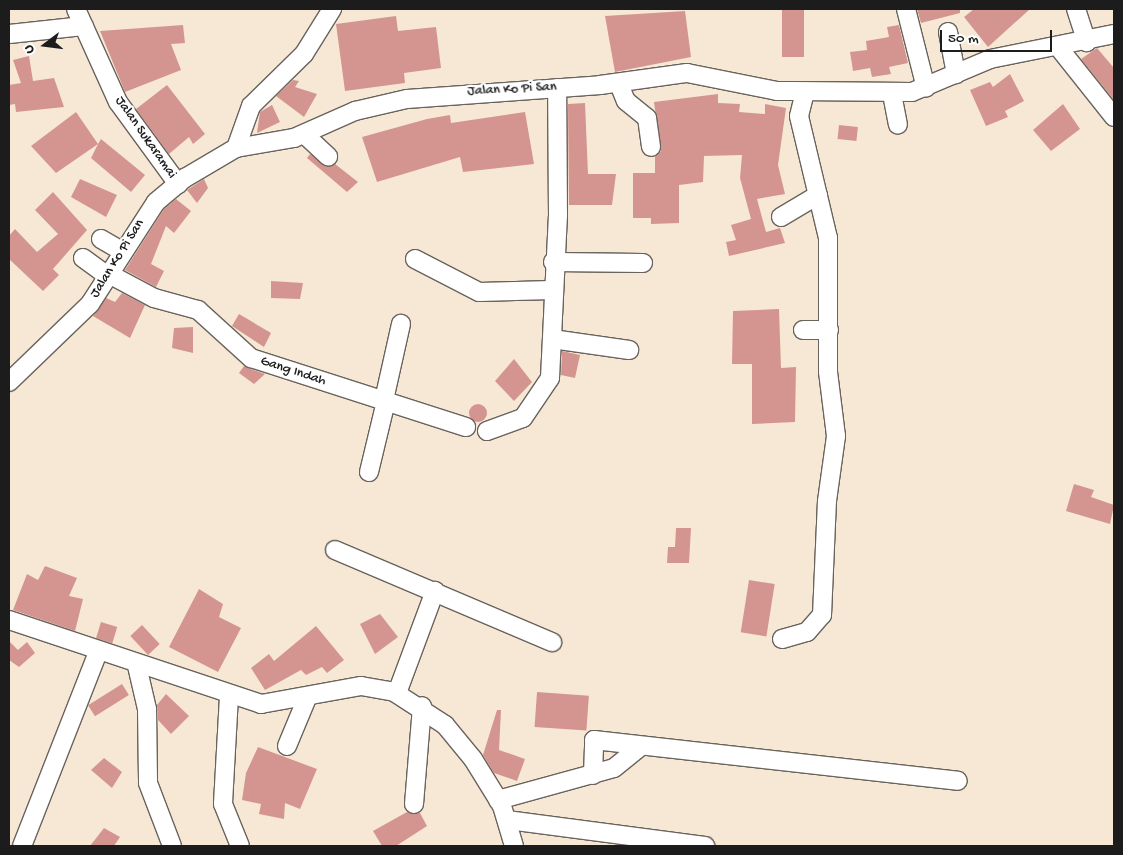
<!DOCTYPE html>
<style>
body{margin:0}
#map{position:relative;width:1123px;height:855px;overflow:hidden;background:#f7e8d5;font-family:"Gochi Hand",sans-serif}
div>[style]{position:absolute}
.building>*{inset:0;background:#d49590;transform-origin:0 0}
.round{border-radius:50%}
.roads{filter:drop-shadow(1px 0 #69635d) drop-shadow(-1px 0 #69635d) drop-shadow(0 1px #69635d) drop-shadow(0 -1px #69635d)}
.minor>*{height:18px;margin:-9px;padding:0 9px;transform-origin:9px;border-radius:9px;background:#fff}
span{translate:-50% -50%;white-space:nowrap;text-align:center;line-height:1.15;-webkit-text-stroke:4.5px #fff;paint-order:stroke}
.street-label{font-size:14px;color:#1c1c1c}
.frame{position:absolute;inset:0;border:10px solid #1c1c1c;pointer-events:none}
.north{position:absolute;left:20px;top:20px;width:50px;height:50px;-webkit-text-stroke:4px #fff;paint-order:stroke;rotate:255deg;font-size:14px;font-weight:700;line-height:20px;text-align:center;color:#1c1c1c}
.north::after{content:'';display:block;margin:auto;width:18px;height:22px;background:#1c1c1c;clip-path:polygon(50% 0,100% 100%,50% 72%,0 100%)}
.scale{position:absolute;left:940px;top:30px;width:112px;height:22px;box-sizing:border-box;border:2px solid #1c1c1c;border-top:0;padding-left:6px;font-size:15px;line-height:18px;white-space:nowrap;color:#1c1c1c;-webkit-text-stroke:4px #fff;paint-order:stroke}
</style>
<div id="map">
<div class="building">
<i style="left:782px;top:9px;width:22px;height:48px"></i>
<i style="clip-path:polygon(917px 9px,960px 9px,960px 13px,921px 23px)"></i>
<i style="clip-path:polygon(974px 9px,1030px 9px,988px 47px,964px 17px)"></i>
<i style="clip-path:polygon(685px 11px,691px 57px,615px 72px,605px 16px)"></i>
<i style="clip-path:polygon(396px 16px,398px 31px,436px 27px,441px 68px,404px 73px,405px 83px,345px 91px,336px 24px)"></i>
<i style="clip-path:polygon(183px 25px,185px 43px,171px 44px,181px 70px,125px 92px,100px 31px)"></i>
<i style="clip-path:polygon(899px 25px,908px 63px,889px 67px,891px 74px,872px 77px,870px 68px,853px 71px,850px 52px,867px 50px,866px 41px,889px 37px,887px 27px)"></i>
<i style="clip-path:polygon(1097px 48px,1114px 68px,1114px 100px,1081px 59px)"></i>
<i style="clip-path:polygon(29px 56px,33px 81px,54px 78px,64px 107px,16px 112px,15px 104px,9px 105px,9px 85px,21px 83px,13px 60px)"></i>
<i style="clip-path:polygon(1010px 74px,1024px 101px,1005px 111px,1008px 117px,986px 126px,970px 90px,990px 82px,993px 87px)"></i>
<i style="clip-path:polygon(293px 80px,299px 81px,295px 87px,317px 94px,304px 117px,276px 96px)"></i>
<i style="clip-path:polygon(167px 85px,205px 134px,193px 144px,189px 137px,169px 154px,136px 109px)"></i>
<i style="clip-path:polygon(718px 94px,718px 103px,740px 104px,739px 112px,765px 114px,765px 104px,786px 108px,778px 165px,785px 194px,757px 199px,766px 232px,780px 228px,785px 243px,729px 256px,726px 242px,736px 240px,731px 225px,751px 219px,740px 178px,742px 155px,704px 156px,703px 182px,679px 185px,679px 223px,651px 224px,651px 218px,633px 218px,633px 173px,655px 173px,655px 157px,661px 151px,654px 102px)"></i>
<i style="clip-path:polygon(585px 103px,588px 174px,616px 174px,612px 205px,569px 205px,568px 104px)"></i>
<i style="clip-path:polygon(1063px 104px,1080px 129px,1051px 151px,1033px 130px)"></i>
<i style="clip-path:polygon(272px 105px,280px 122px,257px 133px,260px 112px)"></i>
<i style="clip-path:polygon(76px 112px,98px 144px,101px 139px,145px 175px,131px 192px,91px 158px,98px 144px,56px 173px,31px 146px)"></i>
<i style="clip-path:polygon(525px 112px,534px 164px,463px 172px,460px 157px,377px 182px,362px 137px,427px 119px,450px 115px,451px 123px)"></i>
<i style="left:839px;top:125px;width:19px;height:14px;rotate:6deg"></i>
<i style="clip-path:polygon(310px 154px,325px 166px,335px 164px,358px 182px,347px 192px,307px 158px)"></i>
<i style="clip-path:polygon(80px 179px,117px 195px,106px 217px,71px 197px)"></i>
<i style="clip-path:polygon(204px 179px,208px 188px,197px 203px,187px 190px)"></i>
<i style="clip-path:polygon(53px 192px,87px 230px,53px 269px,59px 275px,43px 291px,9px 259px,9px 236px,15px 229px,37px 252px,58px 234px,35px 210px)"></i>
<i style="clip-path:polygon(176px 199px,191px 211px,174px 233px,166px 226px,151px 264px,164px 271px,156px 287px,125px 270px,164px 209px)"></i>
<i style="clip-path:polygon(271px 281px,303px 283px,300px 299px,271px 298px)"></i>
<i style="clip-path:polygon(122px 293px,145px 305px,130px 338px,93px 316px,106px 298px,115px 302px)"></i>
<i style="clip-path:polygon(779px 309px,781px 368px,796px 367px,795px 422px,752px 424px,752px 364px,732px 364px,733px 311px)"></i>
<i style="clip-path:polygon(239px 314px,271px 333px,264px 347px,232px 326px)"></i>
<i style="clip-path:polygon(193px 327px,193px 353px,172px 348px,174px 328px)"></i>
<i style="clip-path:polygon(562px 351px,580px 355px,575px 378px,561px 375px)"></i>
<i style="clip-path:polygon(514px 359px,532px 382px,514px 401px,495px 381px)"></i>
<i style="clip-path:polygon(244px 366px,248px 368px,265px 374px,254px 384px,239px 373px)"></i>
<i class="round" style="left:469px;top:404px;width:18px;height:18px"></i>
<i style="clip-path:polygon(1074px 484px,1094px 490px,1091px 497px,1114px 505px,1110px 524px,1066px 511px)"></i>
<i style="clip-path:polygon(676px 528px,691px 528px,689px 563px,667px 563px,668px 547px,675px 547px)"></i>
<i style="clip-path:polygon(45px 566px,77px 578px,69px 596px,83px 599px,75px 631px,13px 610px,27px 574px,38px 580px)"></i>
<i style="left:749px;top:580px;width:26px;height:53px;rotate:9deg"></i>
<i style="clip-path:polygon(199px 589px,223px 604px,219px 617px,241px 628px,218px 672px,169px 647px)"></i>
<i style="clip-path:polygon(380px 614px,398px 637px,375px 654px,360px 624px)"></i>
<i style="left:101px;top:622px;width:17px;height:17px;rotate:17deg"></i>
<i style="left:142px;top:625px;width:26px;height:16px;rotate:47deg"></i>
<i style="clip-path:polygon(316px 626px,344px 660px,327px 673px,322px 667px,306px 675px,301px 670px,265px 690px,251px 668px,269px 654px,274px 661px)"></i>
<i style="clip-path:polygon(9px 641px,18px 650px,27px 642px,35px 653px,19px 667px,9px 660px)"></i>
<i style="left:122px;top:684px;width:13px;height:40px;rotate:58deg"></i>
<i style="left:537px;top:692px;width:52px;height:35px;rotate:4deg"></i>
<i style="clip-path:polygon(166px 694px,189px 716px,171px 734px,158px 720px,157px 705px)"></i>
<i style="clip-path:polygon(497px 710px,501px 710px,499px 750px,525px 759px,517px 781px,494px 773px,483px 755px)"></i>
<i style="clip-path:polygon(258px 747px,317px 769px,300px 809px,285px 803px,284px 819px,259px 814px,261px 804px,242px 800px,246px 773px)"></i>
<i style="clip-path:polygon(104px 758px,122px 772px,112px 788px,91px 770px)"></i>
<i style="clip-path:polygon(407px 812px,420px 813px,427px 826px,396px 846px,382px 846px,373px 831px)"></i>
<i style="clip-path:polygon(104px 828px,120px 837px,114px 846px,90px 846px)"></i>
</div>
<div class="roads">
<div class="minor">
<i style="left:76px;top:9px;width:102px;rotate:65.7deg"></i>
<i style="left:118px;top:102px;width:102px;rotate:53.8deg"></i>
<i style="left:906px;top:9px;width:81px;rotate:75.8deg"></i>
<i style="left:1076px;top:9px;width:35px;rotate:72deg"></i>
<i style="left:948px;top:32px;width:43px;rotate:79.2deg"></i>
<i style="left:9px;top:34px;width:75px;rotate:-6.1deg"></i>
<i style="left:1059px;top:48px;width:88px;rotate:51.4deg"></i>
<i style="left:619px;top:84px;width:18px;rotate:68deg"></i>
<i style="left:626px;top:101px;width:27px;rotate:39deg"></i>
<i style="left:647px;top:118px;width:29px;rotate:82deg"></i>
<i style="left:892px;top:94px;width:31px;rotate:79deg"></i>
<i style="left:304px;top:134px;width:33px;rotate:43deg"></i>
<i style="left:236px;top:148px;width:45px;rotate:-70.3deg"></i>
<i style="left:251px;top:106px;width:74px;rotate:-44.5deg"></i>
<i style="left:304px;top:54px;width:53px;rotate:-58.1deg"></i>
<i style="left:781px;top:217px;width:43px;rotate:-30.7deg"></i>
<i style="left:101px;top:239px;width:24px;rotate:30deg"></i>
<i style="left:83px;top:258px;width:31px;rotate:36deg"></i>
<i style="left:415px;top:259px;width:72px;rotate:27.3deg"></i>
<i style="left:479px;top:292px;width:73px;rotate:-1.6deg"></i>
<i style="left:553px;top:262px;width:90px;rotate:0.6deg"></i>
<i style="left:109px;top:274px;width:51px;rotate:28.1deg"></i>
<i style="left:154px;top:298px;width:46px;rotate:15.3deg"></i>
<i style="left:198px;top:310px;width:72px;rotate:42.2deg"></i>
<i style="left:251px;top:358px;width:226px;rotate:17.8deg"></i>
<i style="left:803px;top:330px;width:26px"></i>
<i style="left:552px;top:339px;width:78px;rotate:8.1deg"></i>
<i style="left:9px;top:382px;width:112px;rotate:-43.9deg"></i>
<i style="left:90px;top:304px;width:121px;rotate:-57.1deg"></i>
<i style="left:156px;top:202px;width:38px;rotate:-40deg"></i>
<i style="left:185px;top:178px;width:59px;rotate:-30.5deg"></i>
<i style="left:236px;top:148px;width:59px;rotate:-9.8deg"></i>
<i style="left:294px;top:138px;width:67px;rotate:-23.9deg"></i>
<i style="left:355px;top:111px;width:53px;rotate:-13deg"></i>
<i style="left:407px;top:99px;width:194px;rotate:-4.1deg"></i>
<i style="left:600px;top:85px;width:88px;rotate:-7.9deg"></i>
<i style="left:687px;top:73px;width:92px;rotate:11.3deg"></i>
<i style="left:777px;top:91px;width:135px;rotate:0.4deg"></i>
<i style="left:912px;top:92px;width:85px;rotate:-22.9deg"></i>
<i style="left:990px;top:59px;width:126px;rotate:-11.4deg"></i>
<i style="left:384px;top:400px;width:78px;rotate:-77.4deg"></i>
<i style="left:487px;top:431px;width:38px;rotate:-20deg"></i>
<i style="left:523px;top:418px;width:48px;rotate:-56deg"></i>
<i style="left:550px;top:378px;width:162px;rotate:-87.2deg"></i>
<i style="left:558px;top:216px;width:128px;rotate:-90.4deg"></i>
<i style="left:369px;top:472px;width:73px;rotate:-76.5deg"></i>
<i style="left:335px;top:550px;width:236px;rotate:23deg"></i>
<i style="left:9px;top:620px;width:266px;rotate:18.4deg"></i>
<i style="left:261px;top:704px;width:102px;rotate:-10.2deg"></i>
<i style="left:361px;top:686px;width:34px;rotate:10deg"></i>
<i style="left:394px;top:692px;width:61px;rotate:32.9deg"></i>
<i style="left:445px;top:725px;width:44px;rotate:50.5deg"></i>
<i style="left:473px;top:759px;width:55px;rotate:58.3deg"></i>
<i style="left:502px;top:806px;width:42px;rotate:73.3deg"></i>
<i style="left:782px;top:639px;width:26px;rotate:-16deg"></i>
<i style="left:807px;top:632px;width:23px;rotate:-49deg"></i>
<i style="left:822px;top:615px;width:114px;rotate:-87.5deg"></i>
<i style="left:827px;top:501px;width:66px;rotate:-82.1deg"></i>
<i style="left:836px;top:436px;width:64px;rotate:-97.1deg"></i>
<i style="left:828px;top:372px;width:134px;rotate:-90deg"></i>
<i style="left:828px;top:238px;width:125px;rotate:-103.4deg"></i>
<i style="left:799px;top:116px;width:25px;rotate:-76deg"></i>
<i style="left:137px;top:666px;width:44px;rotate:76.9deg"></i>
<i style="left:147px;top:709px;width:74px;rotate:89.2deg"></i>
<i style="left:148px;top:783px;width:67px;rotate:69.1deg"></i>
<i style="left:397px;top:693px;width:109px;rotate:-69.6deg"></i>
<i style="left:229px;top:696px;width:108px;rotate:93.2deg"></i>
<i style="left:223px;top:804px;width:45px;rotate:68deg"></i>
<i style="left:287px;top:746px;width:52px;rotate:-67.4deg"></i>
<i style="left:593px;top:775px;width:35px;rotate:-88deg"></i>
<i style="left:594px;top:740px;width:366px;rotate:6.4deg"></i>
<i style="left:498px;top:800px;width:120px;rotate:-15.4deg"></i>
<i style="left:614px;top:768px;width:33px;rotate:-39deg"></i>
<i style="left:414px;top:804px;width:98px;rotate:-85.3deg"></i>
<i style="left:508px;top:820px;width:199px;rotate:7.5deg"></i>
<i style="left:22px;top:846px;width:208px;rotate:-68.6deg"></i>
</div>
</div>
<div class="street-label">
<span style="left:512px;top:90px;rotate:-3deg">Jalan Ko Pi San</span>
<span style="left:145px;top:138px;rotate:55deg">Jalan Sukaramai</span>
<span style="left:118px;top:259px;rotate:-58deg">Jalan Ko Pi San</span>
<span style="left:293px;top:372px;rotate:18deg">Gang Indah</span>
</div>
<div class="frame"></div>
<div class="north">U</div>
<div class="scale">50 m</div>
</div>
